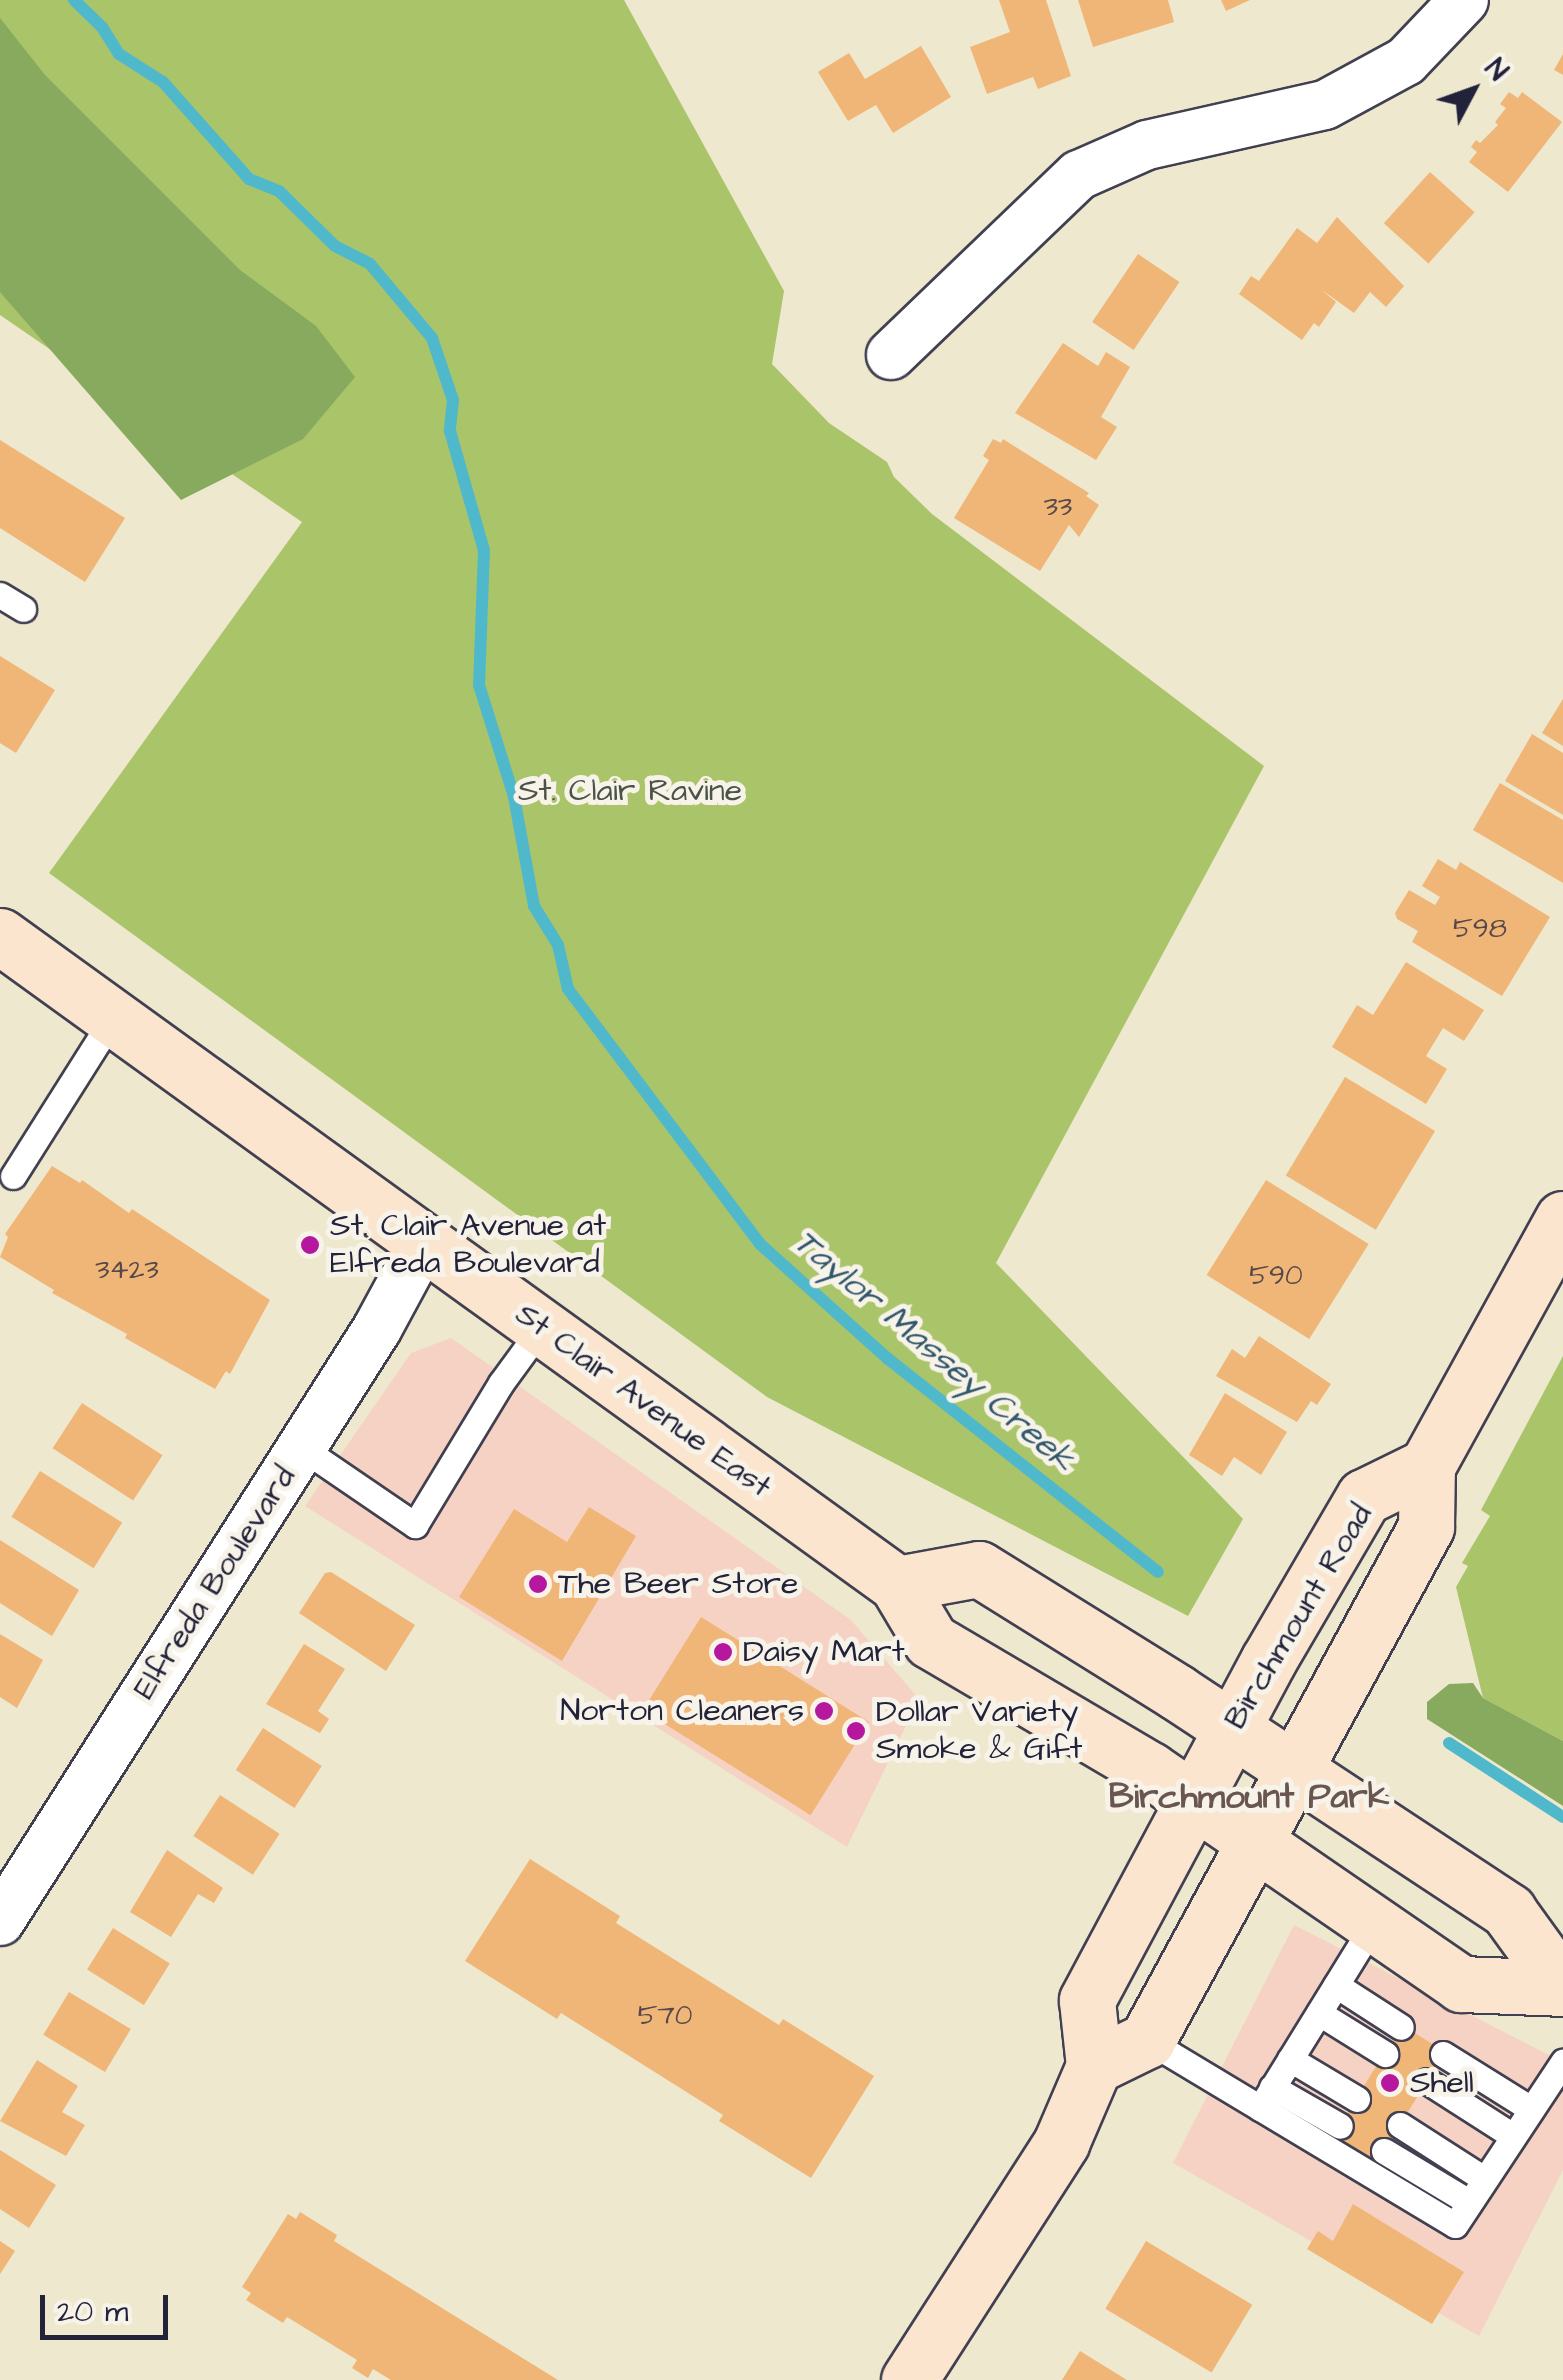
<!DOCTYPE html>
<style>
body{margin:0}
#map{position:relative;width:1563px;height:2380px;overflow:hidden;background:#eee8cf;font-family:"Architects Daughter",sans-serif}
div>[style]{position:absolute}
.built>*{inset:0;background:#f6d2c4}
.green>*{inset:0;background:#aac46a}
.forest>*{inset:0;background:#87aa5e}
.stream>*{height:12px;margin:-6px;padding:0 6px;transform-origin:6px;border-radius:6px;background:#4fb9cb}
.building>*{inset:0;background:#f0b677;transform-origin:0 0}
.roads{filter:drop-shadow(2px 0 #414051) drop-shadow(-2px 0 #414051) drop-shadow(0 2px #414051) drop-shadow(0 -2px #414051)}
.service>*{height:25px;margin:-12.5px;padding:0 12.5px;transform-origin:12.5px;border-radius:12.5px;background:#fff}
.minor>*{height:48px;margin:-24px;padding:0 24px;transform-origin:24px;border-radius:24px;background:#fff}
.secondary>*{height:55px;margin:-27.5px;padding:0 27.5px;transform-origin:27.5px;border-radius:27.5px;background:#fbe5cf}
.dots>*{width:28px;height:28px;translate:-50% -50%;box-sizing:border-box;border:5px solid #f7f3e8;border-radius:50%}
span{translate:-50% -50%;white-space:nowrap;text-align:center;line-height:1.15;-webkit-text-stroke:10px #f7f3e8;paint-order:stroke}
.number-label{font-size:28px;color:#56474a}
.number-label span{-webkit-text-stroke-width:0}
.park-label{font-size:32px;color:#4b5349}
.poi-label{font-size:32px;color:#22223b}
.left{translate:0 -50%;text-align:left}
.right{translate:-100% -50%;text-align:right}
.street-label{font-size:32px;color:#22223b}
.water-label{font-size:35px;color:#32576d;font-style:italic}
.neighbourhood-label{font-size:35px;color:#6a5650;font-weight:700}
.north{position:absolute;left:1423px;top:40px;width:100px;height:100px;-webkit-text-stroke:8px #f7f3e8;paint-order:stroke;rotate:49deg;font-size:28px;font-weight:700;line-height:40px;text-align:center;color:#22223b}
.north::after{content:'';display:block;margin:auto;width:35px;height:45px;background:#22223b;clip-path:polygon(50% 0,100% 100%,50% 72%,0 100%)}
.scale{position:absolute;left:40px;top:2295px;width:128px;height:45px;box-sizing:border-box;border:5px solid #22223b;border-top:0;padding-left:12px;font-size:30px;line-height:35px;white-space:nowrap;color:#22223b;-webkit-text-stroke:8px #f7f3e8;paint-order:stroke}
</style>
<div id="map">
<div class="built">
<i style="clip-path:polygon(451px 1338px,851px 1620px,919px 1699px,847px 1847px,305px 1506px,411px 1353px)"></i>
<i style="clip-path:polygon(1294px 1925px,1563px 2062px,1563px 2170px,1479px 2336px,1173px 2163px)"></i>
</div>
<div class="green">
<i style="clip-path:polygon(0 0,624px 0,784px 291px,772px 364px,829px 423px,887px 462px,894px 477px,932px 514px,1264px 766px,996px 1263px,1243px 1519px,1188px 1616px,767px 1397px,49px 873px,302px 522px,0 315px)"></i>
<i style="clip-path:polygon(1563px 1356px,1563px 1741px,1483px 1698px,1456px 1587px,1468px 1566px,1462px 1563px,1490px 1516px,1481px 1510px)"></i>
</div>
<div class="forest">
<i style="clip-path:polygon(0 18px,45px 75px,240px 270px,316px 326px,355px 377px,303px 439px,181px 500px,0 292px)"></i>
<i style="clip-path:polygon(1473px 1683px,1483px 1698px,1563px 1741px,1563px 1806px,1427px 1719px,1427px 1702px,1449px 1684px)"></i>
</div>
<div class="stream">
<i style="left:74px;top:0;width:39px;rotate:44deg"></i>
<i style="left:102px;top:27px;width:32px;rotate:58deg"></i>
<i style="left:119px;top:54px;width:52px;rotate:32.5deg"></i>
<i style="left:163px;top:82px;width:130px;rotate:48.4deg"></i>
<i style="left:249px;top:179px;width:32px;rotate:22deg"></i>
<i style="left:279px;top:191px;width:78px;rotate:44.5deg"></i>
<i style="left:335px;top:246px;width:39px;rotate:27deg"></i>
<i style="left:370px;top:264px;width:97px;rotate:50deg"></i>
<i style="left:432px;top:338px;width:65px;rotate:71.3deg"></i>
<i style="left:453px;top:400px;width:31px;rotate:96deg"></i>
<i style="left:450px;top:431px;width:124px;rotate:74.1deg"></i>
<i style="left:484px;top:550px;width:135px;rotate:92.1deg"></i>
<i style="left:479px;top:685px;width:117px;rotate:72.6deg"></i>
<i style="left:514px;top:797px;width:111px;rotate:79.6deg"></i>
<i style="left:534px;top:906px;width:46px;rotate:58.4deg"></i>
<i style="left:558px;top:945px;width:45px;rotate:77.2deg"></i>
<i style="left:568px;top:989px;width:319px;rotate:53deg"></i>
<i style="left:760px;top:1244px;width:171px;rotate:41.9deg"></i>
<i style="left:887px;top:1358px;width:345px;rotate:38.3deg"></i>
<i style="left:1449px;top:1743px;width:136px;rotate:33deg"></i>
</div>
<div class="building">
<i style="clip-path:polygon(999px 0,1046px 0,1071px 76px,1038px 89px,1033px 77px,987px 94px,970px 47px,1010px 32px)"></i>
<i style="clip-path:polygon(1078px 0,1168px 0,1174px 22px,1093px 47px)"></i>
<i style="clip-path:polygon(1221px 0,1250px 0,1226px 11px)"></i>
<i style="clip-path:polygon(921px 46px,951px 97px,893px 133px,876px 105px,848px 121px,818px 72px,849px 53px,865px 79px)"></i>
<i style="clip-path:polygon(1563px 54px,1563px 75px,1554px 70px)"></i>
<i style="clip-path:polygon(1509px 92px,1518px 98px,1522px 92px,1562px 122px,1508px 192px,1469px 162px,1477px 152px,1471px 147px,1476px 140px,1480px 143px,1498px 125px,1495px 122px,1506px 108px,1500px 104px)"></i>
<i style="left:1430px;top:172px;width:60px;height:69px;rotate:42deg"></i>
<i style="clip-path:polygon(1337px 217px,1404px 286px,1386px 307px,1370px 292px,1354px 313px,1322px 290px,1336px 302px,1319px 327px,1314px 323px,1302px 340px,1239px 294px,1251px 276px,1259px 281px,1297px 228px,1317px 243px)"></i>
<i style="left:1138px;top:254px;width:50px;height:82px;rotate:34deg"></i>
<i style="clip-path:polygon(1063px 343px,1098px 366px,1106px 352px,1130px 367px,1101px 417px,1117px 427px,1096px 460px,1015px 413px)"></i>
<i style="clip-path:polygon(993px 439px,1001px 443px,1003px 439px,1089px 493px,1086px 496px,1099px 505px,1079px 537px,1069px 525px,1040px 571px,954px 518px,989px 460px,983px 456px)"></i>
<i style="clip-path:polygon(0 440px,125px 518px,85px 582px,0 528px)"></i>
<i style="clip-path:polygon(0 656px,55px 690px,16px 753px,0 743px)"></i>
<i style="clip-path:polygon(1563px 699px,1563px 746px,1542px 733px)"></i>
<i style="clip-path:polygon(1532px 734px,1563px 753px,1563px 815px,1505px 781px)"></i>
<i style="clip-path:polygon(1500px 783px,1563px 820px,1563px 883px,1473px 830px)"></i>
<i style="clip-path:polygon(1438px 859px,1456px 870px,1460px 862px,1550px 917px,1502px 996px,1412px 942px,1418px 931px,1397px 919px,1395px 913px,1409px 890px,1435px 905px,1440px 897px,1422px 886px)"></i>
<i style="clip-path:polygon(1406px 962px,1484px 1010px,1464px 1041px,1443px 1028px,1426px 1056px,1447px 1069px,1426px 1104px,1332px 1047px,1357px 1005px,1373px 1015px)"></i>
<i style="left:1345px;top:1077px;width:105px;height:115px;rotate:31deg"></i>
<i style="clip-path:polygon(52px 1166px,80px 1183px,82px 1180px,129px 1213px,132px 1209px,270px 1300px,230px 1374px,226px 1371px,215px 1389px,125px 1338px,127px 1334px,52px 1293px,54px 1290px,0 1257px,8px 1237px,5px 1234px)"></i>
<i style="left:1266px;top:1180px;width:121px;height:112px;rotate:32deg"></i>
<i style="clip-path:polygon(1259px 1336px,1331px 1384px,1317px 1405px,1311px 1401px,1297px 1422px,1216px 1376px,1232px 1349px,1245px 1358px)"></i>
<i style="clip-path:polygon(1225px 1393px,1287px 1432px,1261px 1475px,1234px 1457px,1222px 1476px,1189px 1455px)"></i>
<i style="left:82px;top:1403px;width:96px;height:54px;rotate:33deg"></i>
<i style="left:40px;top:1471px;width:97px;height:54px;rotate:32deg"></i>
<i style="clip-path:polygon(589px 1507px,636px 1536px,562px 1661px,459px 1597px,514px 1509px,567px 1542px)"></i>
<i style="clip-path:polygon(0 1540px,79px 1590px,52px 1636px,0 1603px)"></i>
<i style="clip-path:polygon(331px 1572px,415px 1625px,386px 1671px,299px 1613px,325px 1573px)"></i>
<i style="left:701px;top:1617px;width:198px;height:110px;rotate:32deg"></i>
<i style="clip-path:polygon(0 1634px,43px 1660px,17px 1708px,0 1697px)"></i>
<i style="clip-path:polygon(304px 1644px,345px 1669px,318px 1711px,329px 1719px,320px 1733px,266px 1704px)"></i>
<i style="left:263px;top:1728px;width:70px;height:50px;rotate:33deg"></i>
<i style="left:220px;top:1795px;width:71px;height:49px;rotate:33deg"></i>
<i style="clip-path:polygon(167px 1850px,223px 1888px,214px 1903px,198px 1894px,171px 1937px,130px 1912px)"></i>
<i style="clip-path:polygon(530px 1859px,620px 1916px,616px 1923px,779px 2025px,783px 2019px,874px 2076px,811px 2178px,719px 2121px,723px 2115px,561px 2013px,557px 2019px,465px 1961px)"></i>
<i style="left:113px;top:1928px;width:67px;height:49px;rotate:32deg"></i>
<i style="left:69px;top:1992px;width:72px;height:50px;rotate:31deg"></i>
<i style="left:1402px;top:2025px;width:51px;height:134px;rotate:32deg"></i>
<i style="clip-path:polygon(37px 2060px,78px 2086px,62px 2112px,85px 2125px,66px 2156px,0 2121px)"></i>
<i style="clip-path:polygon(0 2150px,56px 2185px,29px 2228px,0 2209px)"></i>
<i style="clip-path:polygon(1353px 2204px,1464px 2272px,1432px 2324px,1307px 2249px,1318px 2231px,1333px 2241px)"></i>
<i style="clip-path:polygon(300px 2212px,337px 2235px,334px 2241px,558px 2380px,391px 2380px,373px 2369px,368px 2378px,352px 2368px,357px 2360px,287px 2317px,283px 2323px,246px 2300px,251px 2293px,242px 2287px,288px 2214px,296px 2219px)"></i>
<i style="clip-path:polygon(0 2241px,15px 2251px,0 2274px)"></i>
<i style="left:1146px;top:2241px;width:124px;height:79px;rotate:31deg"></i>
<i style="clip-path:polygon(1080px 2351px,1127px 2380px,1062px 2380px)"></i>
</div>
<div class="roads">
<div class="service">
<i style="left:0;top:595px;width:27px;rotate:31deg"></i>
<i style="left:13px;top:1176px;width:187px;rotate:-57.7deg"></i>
<i style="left:302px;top:1448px;width:137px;rotate:34.3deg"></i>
<i style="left:415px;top:1525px;width:166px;rotate:-58.8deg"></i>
<i style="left:501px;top:1383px;width:69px;rotate:-53.8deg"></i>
<i style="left:1336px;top:1985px;width:77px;rotate:32.9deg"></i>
<i style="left:1319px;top:2013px;width:78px;rotate:31.8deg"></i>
<i style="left:1147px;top:2040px;width:359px;rotate:31deg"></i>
<i style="left:1455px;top:2225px;width:196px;rotate:-56.5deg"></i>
<i style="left:1443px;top:2054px;width:104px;rotate:32deg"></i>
<i style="left:1290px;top:2059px;width:78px;rotate:30.8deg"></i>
<i style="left:1427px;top:2081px;width:102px;rotate:32.6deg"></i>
<i style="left:1272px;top:2087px;width:78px;rotate:29.8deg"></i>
<i style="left:1260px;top:2108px;width:215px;rotate:-58.3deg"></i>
<i style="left:1400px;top:2125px;width:100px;rotate:32.7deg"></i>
<i style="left:1384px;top:2151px;width:99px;rotate:31deg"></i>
</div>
<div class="minor">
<i style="left:891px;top:355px;width:260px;rotate:-43.8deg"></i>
<i style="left:1079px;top:175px;width:74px;rotate:-23.8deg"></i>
<i style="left:1147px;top:145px;width:182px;rotate:-12.7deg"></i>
<i style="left:1325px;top:105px;width:92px;rotate:-28.5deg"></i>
<i style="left:1406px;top:61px;width:84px;rotate:-46.4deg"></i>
<i style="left:0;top:1921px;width:702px;rotate:-57.51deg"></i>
<i style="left:377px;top:1329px;width:99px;rotate:-61.6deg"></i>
</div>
<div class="secondary">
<i style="left:0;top:936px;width:1107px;rotate:35.84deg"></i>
<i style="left:897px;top:1584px;width:66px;rotate:59.2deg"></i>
<i style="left:931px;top:1641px;width:254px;rotate:30.5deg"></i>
<i style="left:1150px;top:1770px;width:378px;rotate:34.5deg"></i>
<i style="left:1461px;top:1984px;width:102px;rotate:2.2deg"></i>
<i style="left:897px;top:1584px;width:83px;rotate:-10.4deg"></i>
<i style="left:979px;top:1569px;width:234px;rotate:31.9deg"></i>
<i style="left:1178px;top:1693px;width:396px;rotate:33.4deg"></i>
<i style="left:1508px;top:1911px;width:94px;rotate:54.1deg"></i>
<i style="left:1094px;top:2066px;width:59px;rotate:-26.1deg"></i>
<i style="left:1147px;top:2040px;width:584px;rotate:-61.46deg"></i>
<i style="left:1426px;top:1527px;width:61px;rotate:-89.1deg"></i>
<i style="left:1427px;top:1466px;width:282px;rotate:-61.2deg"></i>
<i style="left:909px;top:2380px;width:282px;rotate:-57.3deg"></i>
<i style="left:1061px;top:2143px;width:84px;rotate:-66.8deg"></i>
<i style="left:1094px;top:2066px;width:66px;rotate:-96.1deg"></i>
<i style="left:1087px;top:2000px;width:384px;rotate:-61.9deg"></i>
<i style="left:1268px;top:1661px;width:190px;rotate:-59.7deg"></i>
<i style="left:1364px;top:1497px;width:70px;rotate:-26.2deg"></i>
</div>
</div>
<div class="dots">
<i style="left:310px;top:1245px;background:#b5179e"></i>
<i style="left:538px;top:1584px;background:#b5179e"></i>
<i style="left:723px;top:1652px;background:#b5179e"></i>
<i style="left:824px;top:1711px;background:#b5179e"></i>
<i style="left:856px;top:1731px;background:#b5179e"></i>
<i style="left:1390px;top:2083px;background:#b5179e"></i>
</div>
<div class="number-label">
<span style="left:1058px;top:507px">33</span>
<span style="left:1480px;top:929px">598</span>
<span style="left:127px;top:1270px">3423</span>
<span style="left:1276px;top:1276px">590</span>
<span style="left:665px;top:2016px">570</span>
</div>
<div class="park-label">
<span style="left:630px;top:791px">St. Clair Ravine</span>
</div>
<div class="poi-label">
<span class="left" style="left:330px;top:1245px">St. Clair Avenue at<br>Elfreda Boulevard</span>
<span class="left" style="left:558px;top:1584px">The Beer Store</span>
<span class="left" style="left:743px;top:1652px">Daisy Mart</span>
<span class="right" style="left:804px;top:1711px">Norton Cleaners</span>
<span class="left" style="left:876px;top:1731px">Dollar Variety<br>Smoke &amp; Gift</span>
<span class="left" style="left:1410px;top:2083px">Shell</span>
</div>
<div class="street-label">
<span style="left:643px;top:1401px;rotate:36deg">St Clair Avenue East</span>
<span style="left:215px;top:1583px;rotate:-57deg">Elfreda Boulevard</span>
<span style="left:1299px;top:1617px;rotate:-59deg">Birchmount Road</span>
</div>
<div class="water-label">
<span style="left:934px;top:1351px;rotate:40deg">Taylor Massey Creek</span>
</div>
<div class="neighbourhood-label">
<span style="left:1249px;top:1797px">Birchmount Park</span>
</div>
<div class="north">N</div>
<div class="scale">20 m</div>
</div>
